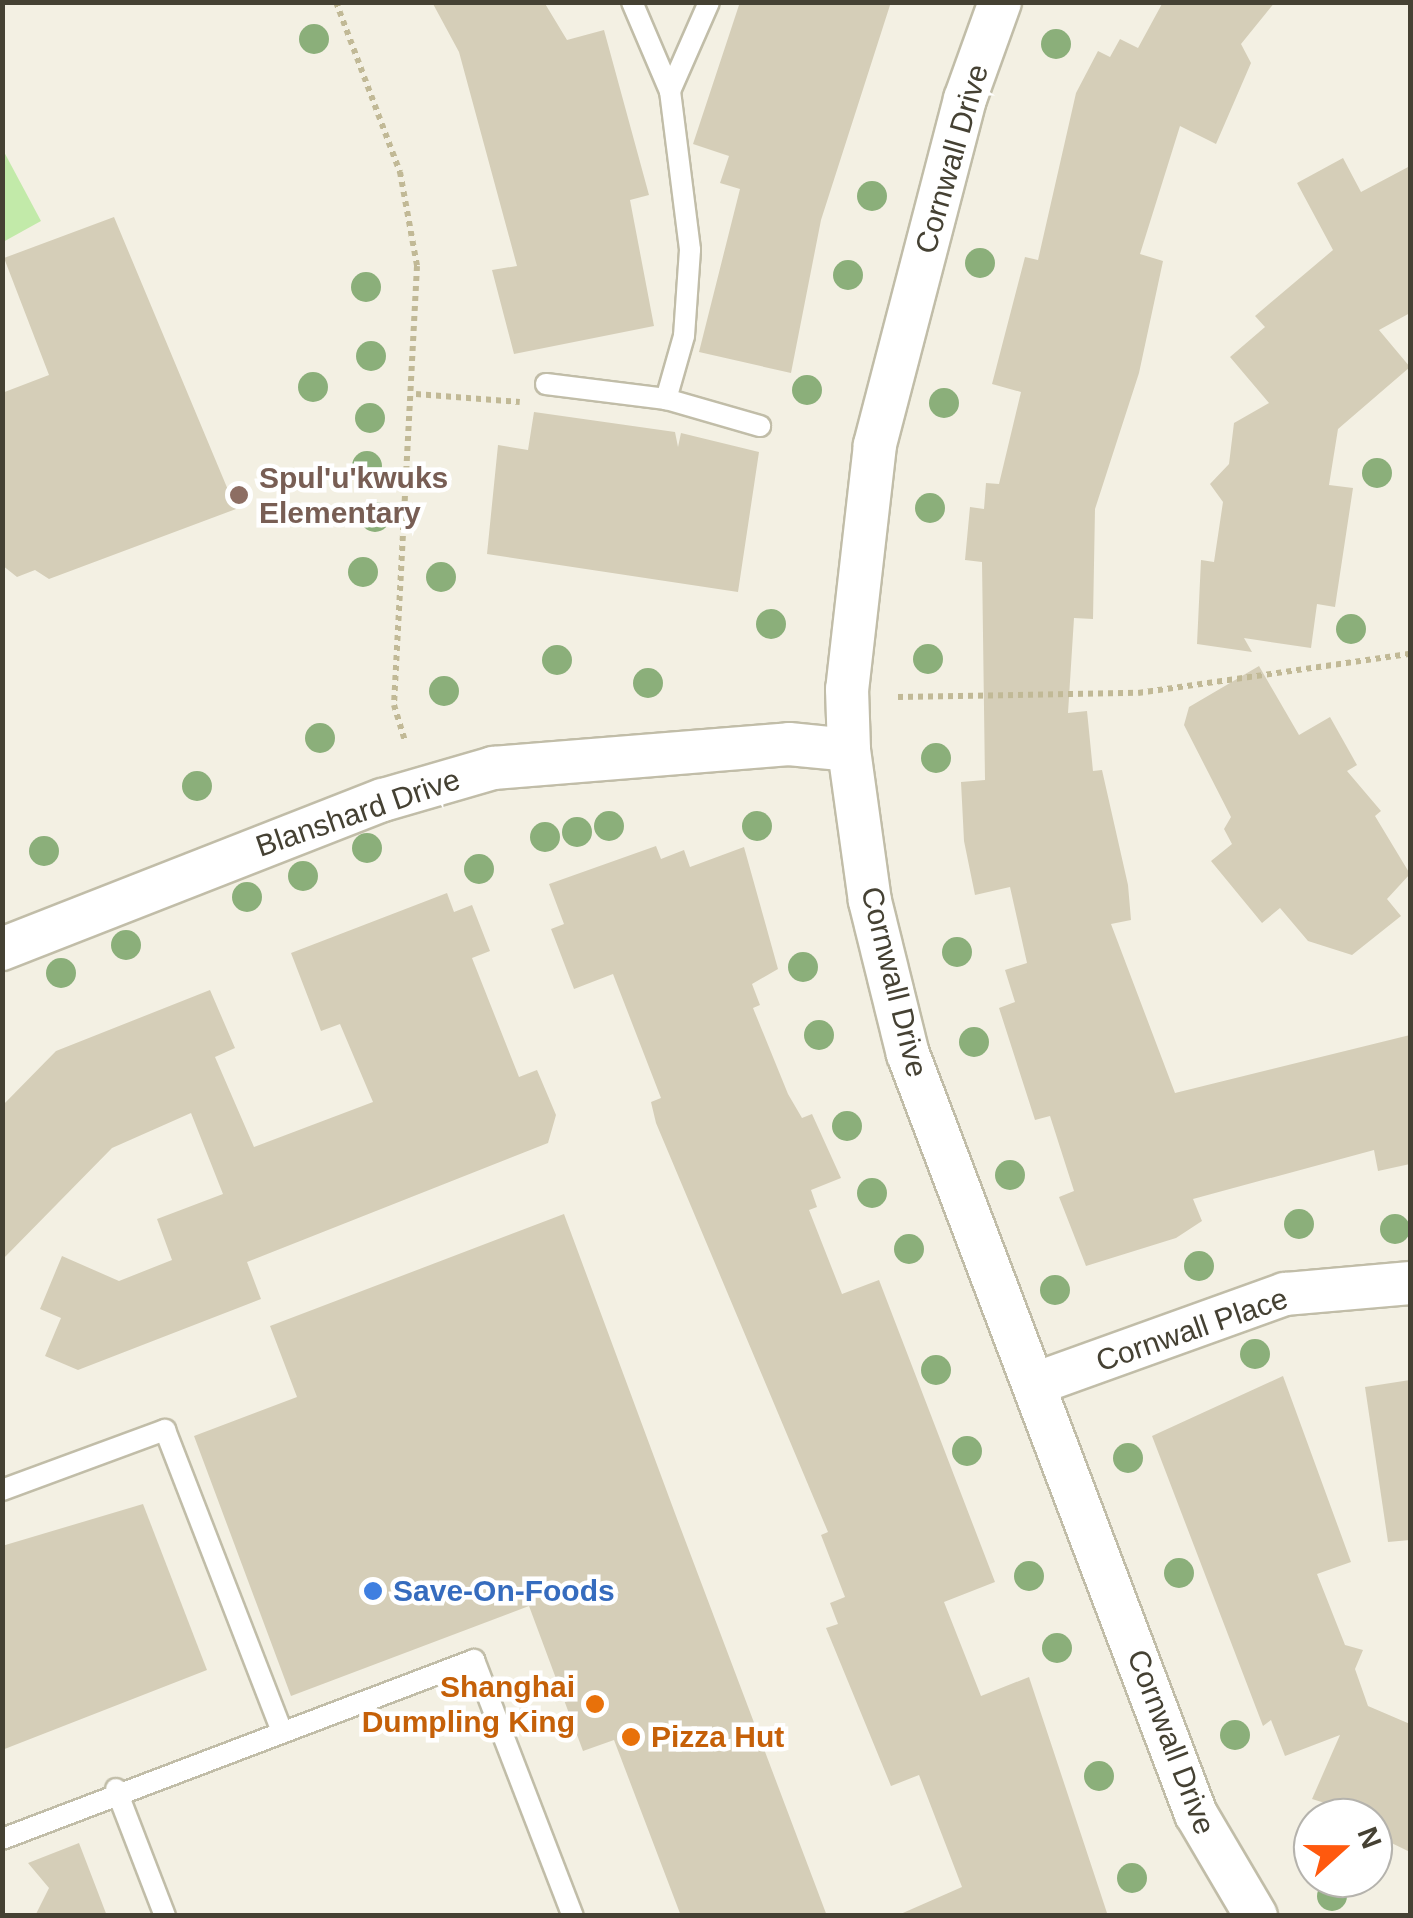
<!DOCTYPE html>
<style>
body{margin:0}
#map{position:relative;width:1413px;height:1918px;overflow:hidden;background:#f3f0e3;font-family:Arial,sans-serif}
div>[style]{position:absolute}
.green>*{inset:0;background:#c2eaa9}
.building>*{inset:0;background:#d5ceb8}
.path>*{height:6px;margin-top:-3px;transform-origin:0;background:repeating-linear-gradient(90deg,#c1b996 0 5px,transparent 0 10px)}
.roads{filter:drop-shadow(2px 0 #c1bda8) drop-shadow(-2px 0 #c1bda8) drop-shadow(0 2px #c1bda8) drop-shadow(0 -2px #c1bda8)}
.lane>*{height:20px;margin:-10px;padding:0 10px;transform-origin:10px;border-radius:10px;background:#fff}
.street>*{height:42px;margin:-21px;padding:0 21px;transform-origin:21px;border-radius:21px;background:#fff}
.trees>*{width:30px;height:30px;margin:-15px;border-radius:50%;background:#8baf7a}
.dots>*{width:28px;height:28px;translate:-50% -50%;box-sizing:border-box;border:5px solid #fff;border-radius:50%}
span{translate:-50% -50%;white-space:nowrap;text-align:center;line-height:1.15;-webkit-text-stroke:9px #fff;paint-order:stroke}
.street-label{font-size:30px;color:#454133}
.education-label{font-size:30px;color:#785e54;font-weight:700}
.left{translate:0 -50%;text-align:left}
.shop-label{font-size:30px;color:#366cbe;font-weight:700}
.food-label{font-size:30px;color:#c56008;font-weight:700}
.right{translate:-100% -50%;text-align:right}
.frame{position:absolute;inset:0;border:5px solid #454133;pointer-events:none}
.north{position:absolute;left:1293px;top:1798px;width:100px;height:100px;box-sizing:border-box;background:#fff;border:2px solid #b5b3ad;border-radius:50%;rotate:69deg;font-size:28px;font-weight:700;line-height:40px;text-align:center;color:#454133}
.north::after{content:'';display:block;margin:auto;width:35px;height:45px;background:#ff590e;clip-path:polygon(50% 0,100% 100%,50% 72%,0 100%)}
</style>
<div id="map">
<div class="green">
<i style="clip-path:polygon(3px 150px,41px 221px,3px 242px,2px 242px)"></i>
</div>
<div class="building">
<i style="clip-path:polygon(432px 2px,544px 2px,567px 40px,604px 30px,649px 195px,630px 200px,654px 326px,514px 354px,492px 270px,517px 266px,459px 52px)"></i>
<i style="clip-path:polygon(740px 2px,891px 2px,821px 220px,791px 373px,699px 352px,740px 189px,720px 183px,729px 156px,693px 144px)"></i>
<i style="clip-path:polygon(1163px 2px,1275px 2px,1241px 44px,1251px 63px,1216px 144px,1180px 126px,1140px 254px,1163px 261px,1139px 373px,1095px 509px,1093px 619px,1074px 618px,1068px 713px,1087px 711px,1093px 771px,1102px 770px,1128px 885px,1131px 920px,1111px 924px,1175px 1093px,1410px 1035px,1410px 1164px,1378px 1171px,1374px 1150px,1193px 1199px,1202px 1221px,1176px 1238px,1086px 1266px,1059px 1197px,1074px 1191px,1050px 1116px,1035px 1120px,999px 1008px,1015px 1002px,1005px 970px,1027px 963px,1010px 887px,975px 895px,964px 841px,961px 782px,985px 780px,982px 562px,965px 560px,970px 507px,984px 509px,986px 483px,999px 484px,1021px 392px,992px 384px,1025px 257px,1038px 260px,1076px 93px,1098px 51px,1110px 57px,1120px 39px,1138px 48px)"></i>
<i style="clip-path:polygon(1343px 158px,1361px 192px,1410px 166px,1410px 313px,1379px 330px,1410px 367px,1338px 429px,1329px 485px,1353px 488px,1335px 607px,1317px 604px,1311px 648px,1244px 638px,1252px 652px,1197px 644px,1201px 560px,1214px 562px,1223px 502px,1210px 484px,1229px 464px,1234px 423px,1269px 403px,1230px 357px,1265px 327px,1255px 316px,1333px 250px,1297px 183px)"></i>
<i style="clip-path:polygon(114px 217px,236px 509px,49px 579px,35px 570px,17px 577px,2px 565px,2px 393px,49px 375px,4px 258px)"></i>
<i style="clip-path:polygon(534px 412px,675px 432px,678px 447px,681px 433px,759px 452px,738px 592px,487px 554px,498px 445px,528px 450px)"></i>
<i style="clip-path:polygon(1259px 666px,1299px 735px,1330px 717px,1357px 765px,1347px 771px,1381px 811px,1375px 816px,1410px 874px,1387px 899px,1401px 916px,1352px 955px,1308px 941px,1280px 908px,1262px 923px,1211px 861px,1232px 844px,1224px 829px,1231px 817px,1184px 725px,1189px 707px)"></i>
<i style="clip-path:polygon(656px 846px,661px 859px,684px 850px,690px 867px,744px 847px,778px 969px,752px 984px,760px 1005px,753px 1008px,788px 1094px,802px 1118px,812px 1114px,841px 1178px,811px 1190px,817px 1207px,809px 1210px,842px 1294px,879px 1280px,995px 1582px,944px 1602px,981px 1696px,1029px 1677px,1108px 1916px,896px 1916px,962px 1887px,919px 1775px,891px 1786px,826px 1628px,838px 1624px,830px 1603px,845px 1597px,821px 1535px,828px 1532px,656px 1123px,651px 1102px,661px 1098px,613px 974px,574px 989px,551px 929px,564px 924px,549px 884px)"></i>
<i style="clip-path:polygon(447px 893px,454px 912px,472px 905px,490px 951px,472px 958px,519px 1077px,537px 1070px,556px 1115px,548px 1143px,247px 1262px,261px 1299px,78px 1370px,45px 1356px,61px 1318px,40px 1309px,62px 1256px,119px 1281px,172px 1260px,157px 1219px,223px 1194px,191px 1113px,112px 1148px,2px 1260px,2px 1106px,56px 1051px,210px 990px,235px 1048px,215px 1057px,254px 1147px,373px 1102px,340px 1024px,321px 1031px,291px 953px)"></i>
<i style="clip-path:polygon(564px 1214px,676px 1516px,827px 1916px,681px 1916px,614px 1740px,583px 1751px,529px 1606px,291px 1696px,194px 1436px,297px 1397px,270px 1326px)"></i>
<i style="clip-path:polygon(1283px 1376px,1351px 1562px,1317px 1574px,1345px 1645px,1363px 1650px,1355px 1669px,1368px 1706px,1410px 1724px,1410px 1852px,1373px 1834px,1373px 1818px,1312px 1799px,1340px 1735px,1285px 1756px,1271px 1720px,1263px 1726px,1152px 1436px)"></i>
<i style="clip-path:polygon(1410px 1380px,1410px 1540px,1388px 1542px,1365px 1387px)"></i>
<i style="clip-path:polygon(143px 1504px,207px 1670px,2px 1750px,2px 1546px)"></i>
<i style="clip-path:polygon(79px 1843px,107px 1916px,35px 1916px,49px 1888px,28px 1863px)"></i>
</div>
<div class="path">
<i style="left:336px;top:2px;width:182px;rotate:69.4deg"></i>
<i style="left:400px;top:172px;width:96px;rotate:79.7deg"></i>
<i style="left:417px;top:266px;width:440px;rotate:93deg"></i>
<i style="left:394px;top:705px;width:39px;rotate:73deg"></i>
<i style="left:416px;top:394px;width:104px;rotate:4.4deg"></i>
<i style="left:898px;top:697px;width:240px;rotate:-1deg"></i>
<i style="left:1138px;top:693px;width:275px;rotate:-8.2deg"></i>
</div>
<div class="roads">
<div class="lane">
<i style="left:632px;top:2px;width:97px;rotate:66.9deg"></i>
<i style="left:670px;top:91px;width:160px;rotate:82.8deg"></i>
<i style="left:690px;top:250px;width:86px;rotate:94deg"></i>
<i style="left:684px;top:336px;width:66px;rotate:105.9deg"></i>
<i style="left:670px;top:91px;width:97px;rotate:-66.3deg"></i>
<i style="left:546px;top:384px;width:121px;rotate:7.1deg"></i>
<i style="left:666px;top:399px;width:98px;rotate:16deg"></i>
<i style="left:2px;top:1490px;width:174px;rotate:-20.2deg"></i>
<i style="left:165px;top:1430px;width:324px;rotate:68.8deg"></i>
<i style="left:116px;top:1789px;width:136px;rotate:68.9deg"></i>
<i style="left:2px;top:1839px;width:505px;rotate:-20.77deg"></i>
<i style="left:474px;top:1660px;width:274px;rotate:68.9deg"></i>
</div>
<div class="street">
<i style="left:1000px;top:2px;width:103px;rotate:109.8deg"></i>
<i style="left:965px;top:99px;width:358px;rotate:104.6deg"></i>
<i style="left:875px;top:445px;width:246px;rotate:96.5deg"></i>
<i style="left:847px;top:689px;width:61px;rotate:88.1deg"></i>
<i style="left:849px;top:750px;width:152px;rotate:82.1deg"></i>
<i style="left:870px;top:901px;width:158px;rotate:76.1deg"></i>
<i style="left:908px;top:1054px;width:813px;rotate:69.25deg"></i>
<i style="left:1196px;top:1814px;width:118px;rotate:59.5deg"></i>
<i style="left:2px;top:949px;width:409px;rotate:-21.4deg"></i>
<i style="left:383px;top:800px;width:115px;rotate:-16.2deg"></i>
<i style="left:493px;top:768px;width:297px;rotate:-4.6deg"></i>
<i style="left:789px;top:744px;width:60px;rotate:5.7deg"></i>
<i style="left:1035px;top:1384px;width:266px;rotate:-19.8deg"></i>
<i style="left:1285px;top:1294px;width:125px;rotate:-5deg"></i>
</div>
</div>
<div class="trees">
<i style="left:314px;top:39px"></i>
<i style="left:1056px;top:44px"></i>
<i style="left:872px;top:196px"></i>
<i style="left:980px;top:263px"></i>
<i style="left:848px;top:275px"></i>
<i style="left:366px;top:287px"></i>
<i style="left:371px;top:356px"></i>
<i style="left:313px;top:387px"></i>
<i style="left:807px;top:390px"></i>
<i style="left:944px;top:403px"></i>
<i style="left:370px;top:418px"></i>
<i style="left:367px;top:466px"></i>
<i style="left:1377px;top:473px"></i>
<i style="left:930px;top:508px"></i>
<i style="left:375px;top:517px"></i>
<i style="left:363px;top:572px"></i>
<i style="left:441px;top:577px"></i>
<i style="left:771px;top:624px"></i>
<i style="left:1351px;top:629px"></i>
<i style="left:928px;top:659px"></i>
<i style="left:557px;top:660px"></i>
<i style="left:648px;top:683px"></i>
<i style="left:444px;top:691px"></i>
<i style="left:320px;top:738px"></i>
<i style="left:936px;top:758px"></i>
<i style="left:197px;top:786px"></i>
<i style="left:609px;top:826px"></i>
<i style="left:757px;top:826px"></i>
<i style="left:577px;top:832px"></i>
<i style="left:545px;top:837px"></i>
<i style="left:367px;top:848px"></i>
<i style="left:44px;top:851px"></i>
<i style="left:479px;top:869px"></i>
<i style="left:303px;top:876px"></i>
<i style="left:247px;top:897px"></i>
<i style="left:126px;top:945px"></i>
<i style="left:957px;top:952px"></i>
<i style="left:803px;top:967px"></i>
<i style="left:61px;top:973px"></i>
<i style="left:819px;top:1035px"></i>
<i style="left:974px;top:1042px"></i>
<i style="left:847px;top:1126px"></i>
<i style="left:1010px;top:1175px"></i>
<i style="left:872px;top:1193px"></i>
<i style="left:1299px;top:1224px"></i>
<i style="left:1395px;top:1229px"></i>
<i style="left:909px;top:1249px"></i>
<i style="left:1199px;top:1266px"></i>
<i style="left:1055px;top:1290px"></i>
<i style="left:1255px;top:1354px"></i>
<i style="left:936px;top:1370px"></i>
<i style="left:967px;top:1451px"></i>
<i style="left:1128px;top:1458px"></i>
<i style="left:1179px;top:1573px"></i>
<i style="left:1029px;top:1576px"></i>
<i style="left:1057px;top:1648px"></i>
<i style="left:1235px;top:1735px"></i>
<i style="left:1099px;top:1776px"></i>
<i style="left:1132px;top:1878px"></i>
<i style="left:1332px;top:1896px"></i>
</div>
<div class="dots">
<i style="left:239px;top:495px;background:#8d6e63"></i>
<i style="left:373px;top:1591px;background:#3f7fe0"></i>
<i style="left:595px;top:1704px;background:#e8710a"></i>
<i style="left:631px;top:1737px;background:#e8710a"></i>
</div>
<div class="street-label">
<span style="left:952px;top:159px;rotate:-74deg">Cornwall Drive</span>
<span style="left:358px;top:813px;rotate:-19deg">Blanshard Drive</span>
<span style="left:894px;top:982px;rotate:76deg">Cornwall Drive</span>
<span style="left:1192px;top:1330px;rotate:-19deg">Cornwall Place</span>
<span style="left:1171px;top:1742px;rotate:69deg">Cornwall Drive</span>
</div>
<div class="education-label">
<span class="left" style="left:259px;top:495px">Spul'u'kwuks<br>Elementary</span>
</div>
<div class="shop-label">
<span class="left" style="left:393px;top:1591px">Save-On-Foods</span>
</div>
<div class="food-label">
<span class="right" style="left:575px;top:1704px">Shanghai<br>Dumpling King</span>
<span class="left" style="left:651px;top:1737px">Pizza Hut</span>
</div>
<div class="frame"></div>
<div class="north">N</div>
</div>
